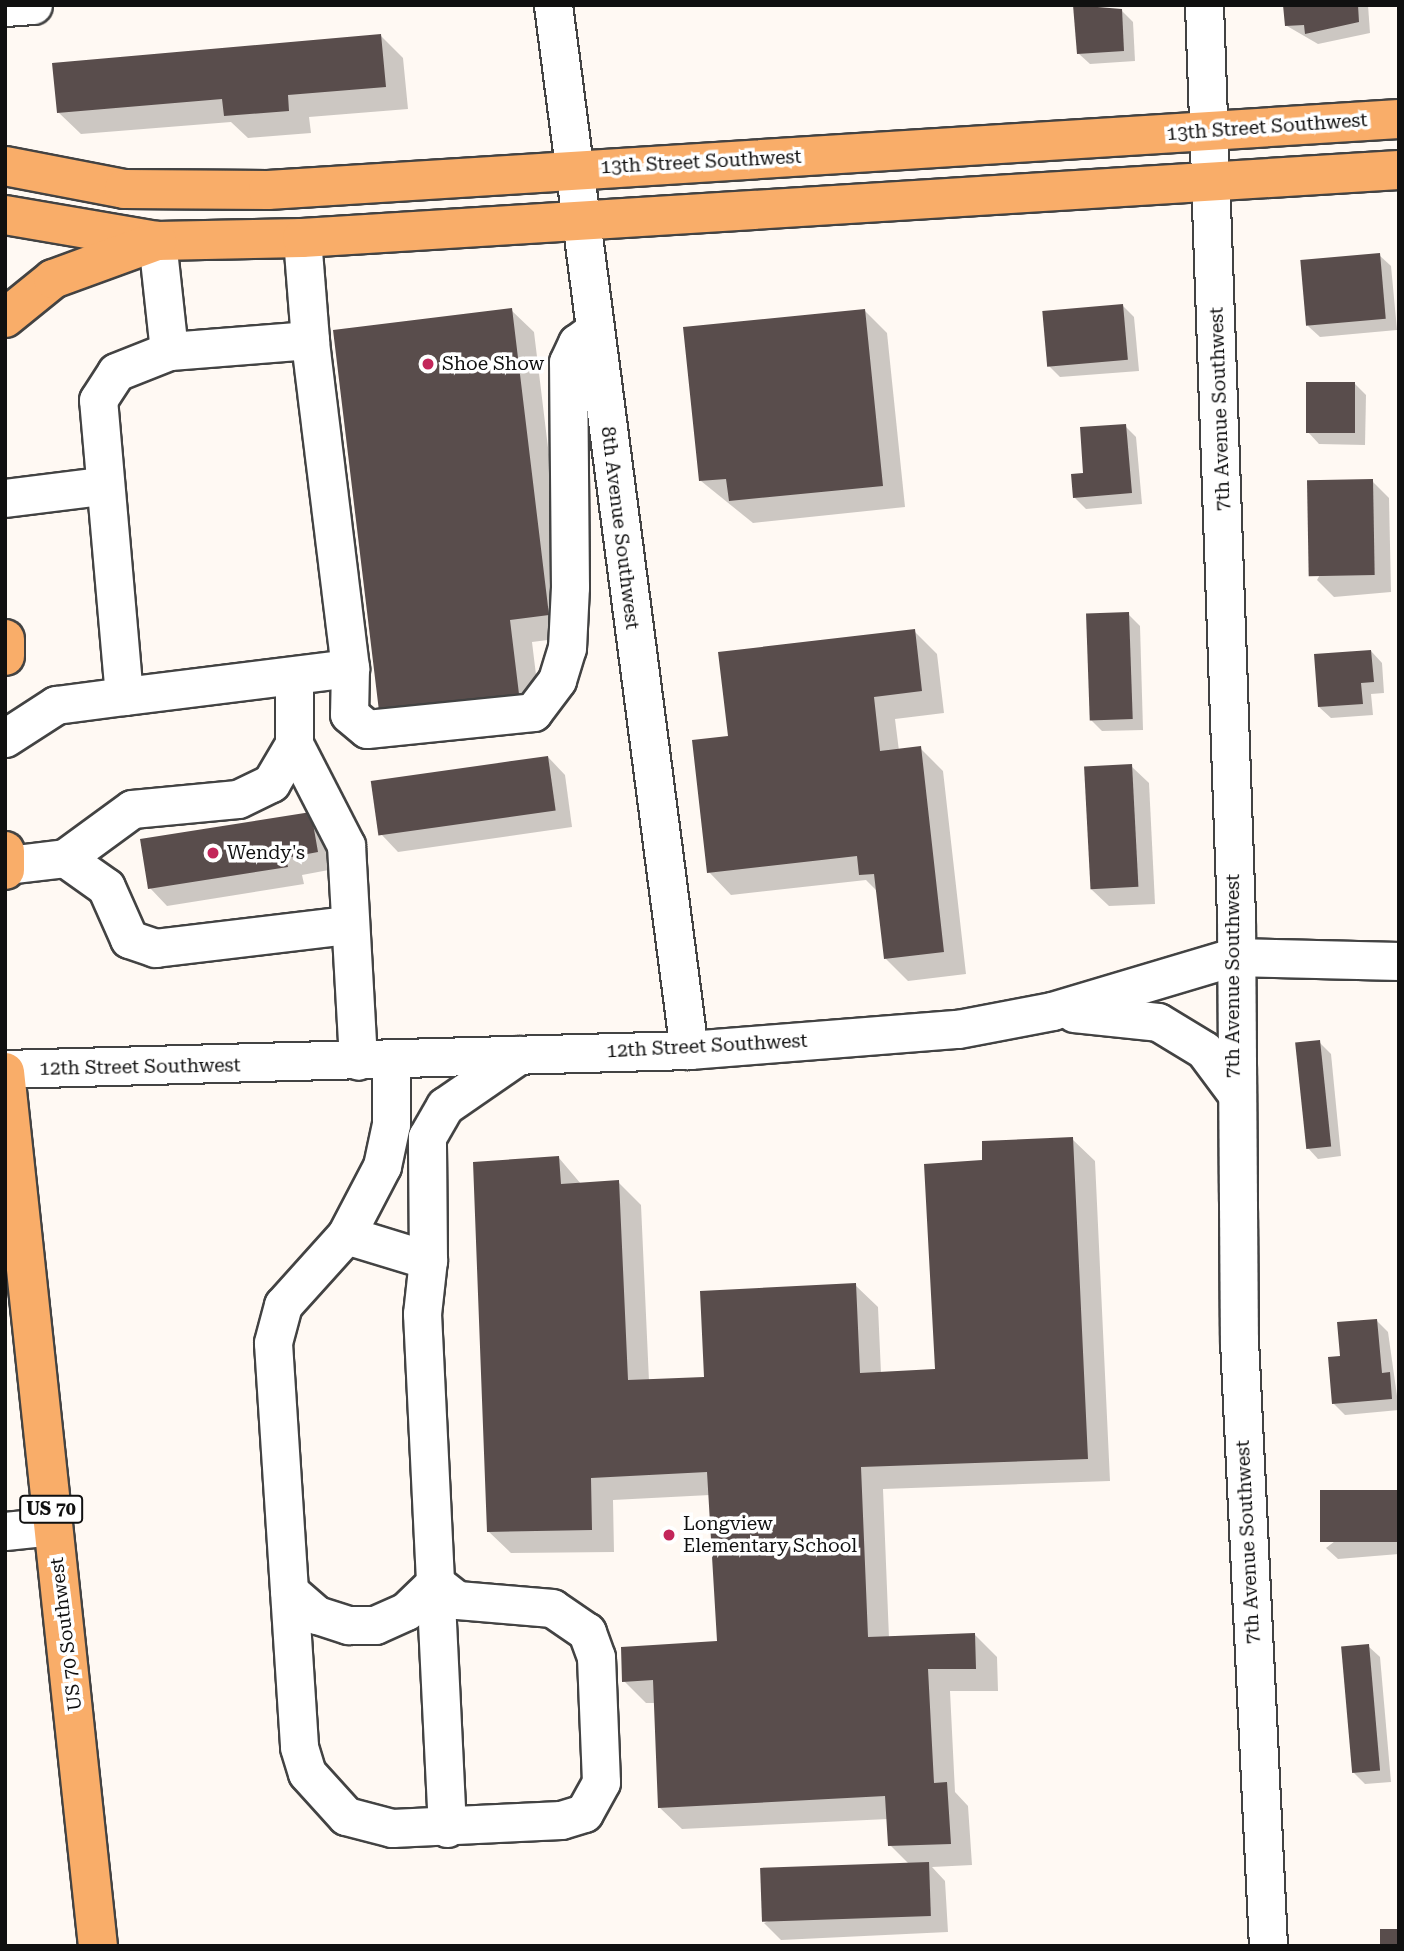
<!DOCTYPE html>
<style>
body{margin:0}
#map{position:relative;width:1404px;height:1951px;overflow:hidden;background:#fff9f3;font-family:"Roboto Serif",serif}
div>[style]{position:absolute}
.shadow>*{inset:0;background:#0003}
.building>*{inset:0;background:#594d4c;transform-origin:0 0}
.roads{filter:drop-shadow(2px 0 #434343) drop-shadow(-2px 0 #434343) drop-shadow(0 2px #434343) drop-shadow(0 -2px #434343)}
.minor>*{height:37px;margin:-18.5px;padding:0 18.5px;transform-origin:18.5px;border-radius:18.5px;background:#fff}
.major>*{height:38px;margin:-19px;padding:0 19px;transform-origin:19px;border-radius:19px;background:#f9ad69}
.dots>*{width:19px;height:19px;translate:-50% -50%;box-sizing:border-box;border:4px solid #fff;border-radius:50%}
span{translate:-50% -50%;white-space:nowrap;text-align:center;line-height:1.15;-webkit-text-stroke:7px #fff;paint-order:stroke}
.shield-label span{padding:2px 5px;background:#fff;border:2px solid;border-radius:5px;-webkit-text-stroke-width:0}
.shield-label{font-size:18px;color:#101010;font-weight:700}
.street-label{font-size:19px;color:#101010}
.poi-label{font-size:19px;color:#101010}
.left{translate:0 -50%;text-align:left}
.frame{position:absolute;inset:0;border:7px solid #101010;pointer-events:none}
</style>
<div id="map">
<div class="shadow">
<i style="clip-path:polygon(1075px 5px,1122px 11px,1133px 22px,1135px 61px,1090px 64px,1078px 53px)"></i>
<i style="clip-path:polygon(1285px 5px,1368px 5px,1370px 33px,1318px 44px,1287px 26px)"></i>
<i style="clip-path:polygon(381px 36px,403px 58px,408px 109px,309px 117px,311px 133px,248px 138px,231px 122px,81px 134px,58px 112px)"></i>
<i style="clip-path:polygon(1379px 255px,1391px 266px,1397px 330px,1320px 337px,1308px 326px)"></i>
<i style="clip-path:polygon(1123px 306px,1134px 317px,1139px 371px,1060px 377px,1049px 366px)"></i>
<i style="clip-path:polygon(511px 310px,534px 332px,571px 637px,532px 642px,541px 716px,403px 732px)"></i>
<i style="clip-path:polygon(865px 311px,887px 333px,905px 507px,753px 523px,701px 481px)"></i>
<i style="clip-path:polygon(1355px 384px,1366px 395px,1365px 445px,1319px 444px,1308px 432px)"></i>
<i style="clip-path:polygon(1125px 426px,1136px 437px,1142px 504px,1086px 509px,1074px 497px,1085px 474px)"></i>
<i style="clip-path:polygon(1372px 481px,1389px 498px,1391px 592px,1334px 597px,1317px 580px)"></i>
<i style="clip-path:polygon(1128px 614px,1140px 626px,1143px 730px,1102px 731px,1091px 720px)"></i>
<i style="clip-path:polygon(914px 631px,937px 654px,944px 713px,895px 719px,899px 751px,920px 748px,943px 771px,966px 974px,908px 981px,886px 959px,878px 892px,866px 880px,731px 895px,709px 872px,730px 738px)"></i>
<i style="clip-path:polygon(1371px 651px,1382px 663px,1384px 693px,1371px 694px,1373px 715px,1331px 718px,1319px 707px)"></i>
<i style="clip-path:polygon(548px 757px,565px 775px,572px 827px,398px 852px,381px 834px)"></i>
<i style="clip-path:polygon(1131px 766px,1149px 783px,1155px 904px,1109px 906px,1091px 889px)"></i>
<i style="clip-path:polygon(311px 814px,328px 831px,334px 869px,302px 875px,304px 884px,167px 906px,150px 888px)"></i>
<i style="clip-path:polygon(1319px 1042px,1331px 1054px,1341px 1156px,1318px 1159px,1307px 1147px)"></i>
<i style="clip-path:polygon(1072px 1139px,1095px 1161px,1110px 1481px,883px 1489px,889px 1638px,974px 1634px,997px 1657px,998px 1691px,950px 1691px,955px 1792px,968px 1806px,972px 1865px,932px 1867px,945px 1881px,948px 1932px,781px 1940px,764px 1923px,909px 1864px,890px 1845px,888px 1819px,682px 1829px,659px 1807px,655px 1703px,646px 1703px,624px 1681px,718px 1643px,710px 1495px,613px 1500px,614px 1552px,511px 1553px,488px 1531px,559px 1158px,581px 1184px,618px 1182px,641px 1205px,649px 1381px,706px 1379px,855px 1285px,878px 1307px,881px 1373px,937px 1371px,984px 1162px)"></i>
<i style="clip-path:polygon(1377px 1321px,1388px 1332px,1399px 1410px,1345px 1415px,1333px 1403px,1341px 1358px)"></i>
<i style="clip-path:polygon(1399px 1492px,1399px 1554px,1338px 1559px,1326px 1548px)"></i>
<i style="clip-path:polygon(1368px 1646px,1380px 1657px,1391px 1782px,1365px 1784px,1354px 1773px)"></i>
</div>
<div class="building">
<i style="clip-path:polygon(1073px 5px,1122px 9px,1124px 51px,1077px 54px)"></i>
<i style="clip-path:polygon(1283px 5px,1358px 5px,1359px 22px,1305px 34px,1304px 25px,1285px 26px)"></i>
<i style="clip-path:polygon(381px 34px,386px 87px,288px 95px,289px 111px,224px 116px,222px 99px,57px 113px,52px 63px)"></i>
<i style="left:1380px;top:253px;width:66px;height:80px;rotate:85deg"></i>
<i style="left:1123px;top:304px;width:56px;height:81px;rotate:85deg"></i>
<i style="clip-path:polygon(512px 308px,549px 615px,510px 620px,519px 694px,379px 711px,333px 330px)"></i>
<i style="clip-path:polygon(865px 309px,883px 486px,729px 501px,726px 479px,699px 481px,683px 327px)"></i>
<i style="left:1306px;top:382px;width:49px;height:51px"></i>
<i style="clip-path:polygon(1126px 424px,1132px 493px,1073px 498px,1071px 474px,1083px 473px,1080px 427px)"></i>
<i style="left:1373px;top:479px;width:96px;height:66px;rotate:89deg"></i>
<i style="left:1129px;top:612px;width:107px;height:43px;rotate:88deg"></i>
<i style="clip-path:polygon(915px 629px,922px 691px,874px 697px,880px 751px,921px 746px,944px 952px,884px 959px,874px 874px,859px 875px,857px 856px,707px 873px,692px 740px,728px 736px,718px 652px)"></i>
<i style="clip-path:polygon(1371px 650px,1374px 682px,1361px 683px,1363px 704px,1318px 707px,1314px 654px)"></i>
<i style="left:548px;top:756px;width:55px;height:179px;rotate:82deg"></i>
<i style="left:1132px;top:764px;width:123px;height:48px;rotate:87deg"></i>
<i style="clip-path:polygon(311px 812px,318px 852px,286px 858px,288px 867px,148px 889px,140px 839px)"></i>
<i style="left:1320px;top:1040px;width:107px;height:25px;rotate:84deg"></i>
<i style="clip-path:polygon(1073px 1137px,1088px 1459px,861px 1467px,868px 1637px,975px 1633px,976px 1669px,928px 1669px,934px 1783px,947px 1782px,951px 1844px,888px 1846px,885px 1796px,658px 1808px,653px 1680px,622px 1682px,621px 1647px,717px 1641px,707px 1472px,591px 1478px,592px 1530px,487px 1532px,473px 1162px,559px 1156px,561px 1184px,619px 1180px,628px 1380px,704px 1377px,700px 1291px,856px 1283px,860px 1373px,935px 1369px,924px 1164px,982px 1160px,982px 1141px)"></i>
<i style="clip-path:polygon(1377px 1319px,1382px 1373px,1390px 1372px,1392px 1399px,1332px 1404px,1328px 1357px,1340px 1356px,1337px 1322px)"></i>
<i style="left:1399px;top:1490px;width:52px;height:79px;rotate:90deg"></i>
<i style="left:1369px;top:1644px;width:127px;height:28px;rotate:85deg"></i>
<i style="left:929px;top:1862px;width:54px;height:169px;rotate:88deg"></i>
<i style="left:1399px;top:1929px;width:17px;height:19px;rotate:90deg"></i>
</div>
<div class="roads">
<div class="minor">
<i style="left:553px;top:5px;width:1054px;rotate:82.59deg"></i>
<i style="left:1204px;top:5px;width:914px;rotate:87.99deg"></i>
<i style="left:1236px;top:918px;width:422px;rotate:89.6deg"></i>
<i style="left:1239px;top:1340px;width:607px;rotate:87.26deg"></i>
<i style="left:5px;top:7px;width:28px;rotate:-4deg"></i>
<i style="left:302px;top:238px;width:102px;rotate:85.5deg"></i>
<i style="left:5px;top:498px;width:97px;rotate:-7.1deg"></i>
<i style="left:350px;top:668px;width:46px;rotate:91.2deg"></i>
<i style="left:349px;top:714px;width:23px;rotate:40deg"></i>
<i style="left:367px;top:729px;width:167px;rotate:-5.8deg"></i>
<i style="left:533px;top:712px;width:40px;rotate:-53deg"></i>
<i style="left:557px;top:680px;width:34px;rotate:-73deg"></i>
<i style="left:567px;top:648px;width:61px;rotate:-87.2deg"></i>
<i style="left:570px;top:587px;width:225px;rotate:-90.5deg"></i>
<i style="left:568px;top:362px;width:21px;rotate:-65deg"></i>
<i style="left:577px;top:343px;width:22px;rotate:-36deg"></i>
<i style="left:124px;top:696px;width:228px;rotate:-7.1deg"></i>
<i style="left:350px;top:668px;width:330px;rotate:-97deg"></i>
<i style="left:310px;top:340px;width:141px;rotate:175.5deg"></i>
<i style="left:5px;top:738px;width:61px;rotate:-32.9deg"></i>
<i style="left:56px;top:705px;width:69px;rotate:-7.5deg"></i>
<i style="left:124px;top:696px;width:297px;rotate:-95deg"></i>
<i style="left:98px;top:400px;width:33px;rotate:-57deg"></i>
<i style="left:116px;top:372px;width:57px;rotate:-21.6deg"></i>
<i style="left:169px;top:351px;width:111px;rotate:-96.2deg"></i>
<i style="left:294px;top:744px;width:114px;rotate:62.8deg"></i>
<i style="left:346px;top:845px;width:216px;rotate:86.8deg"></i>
<i style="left:65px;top:858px;width:50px;rotate:35.3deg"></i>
<i style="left:106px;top:887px;width:57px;rotate:66.1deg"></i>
<i style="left:129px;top:939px;width:28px;rotate:19deg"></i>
<i style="left:155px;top:948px;width:195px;rotate:-6.8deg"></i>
<i style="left:7px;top:865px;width:58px;rotate:-6.9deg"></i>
<i style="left:65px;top:858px;width:83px;rotate:-36.2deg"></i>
<i style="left:132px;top:809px;width:106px;rotate:-5.4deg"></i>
<i style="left:238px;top:799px;width:37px;rotate:-26deg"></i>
<i style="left:271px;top:783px;width:45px;rotate:-59.5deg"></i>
<i style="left:294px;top:744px;width:66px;rotate:-90deg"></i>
<i style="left:1074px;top:1013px;width:84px;rotate:6.1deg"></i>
<i style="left:1158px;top:1022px;width:54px;rotate:31.3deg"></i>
<i style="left:1204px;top:1050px;width:49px;rotate:53.4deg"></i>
<i style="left:391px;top:1060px;width:64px;rotate:90deg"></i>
<i style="left:391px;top:1124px;width:43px;rotate:102.1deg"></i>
<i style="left:382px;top:1166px;width:78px;rotate:117.6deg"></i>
<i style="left:346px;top:1235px;width:94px;rotate:132deg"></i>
<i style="left:283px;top:1305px;width:39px;rotate:105deg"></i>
<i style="left:273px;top:1343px;width:405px;rotate:86.3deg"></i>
<i style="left:299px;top:1747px;width:27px;rotate:73deg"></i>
<i style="left:307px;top:1773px;width:58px;rotate:47.8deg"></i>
<i style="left:346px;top:1816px;width:48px;rotate:14.6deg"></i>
<i style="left:392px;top:1828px;width:169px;rotate:-2.7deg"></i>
<i style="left:561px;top:1820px;width:24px;rotate:-17deg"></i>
<i style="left:584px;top:1813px;width:35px;rotate:-61deg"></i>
<i style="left:601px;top:1782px;width:125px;rotate:-92.3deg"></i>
<i style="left:596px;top:1657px;width:27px;rotate:-110deg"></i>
<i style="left:587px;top:1632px;width:42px;rotate:-145.6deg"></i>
<i style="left:552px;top:1608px;width:95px;rotate:-175.2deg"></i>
<i style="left:457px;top:1600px;width:28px;rotate:-142deg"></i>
<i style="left:5px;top:1069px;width:684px;rotate:-1.59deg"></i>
<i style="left:689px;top:1050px;width:270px;rotate:-4.5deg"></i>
<i style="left:958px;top:1029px;width:96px;rotate:-10.8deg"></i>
<i style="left:1052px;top:1011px;width:189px;rotate:-16.6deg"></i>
<i style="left:1233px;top:957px;width:166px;rotate:1.4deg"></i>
<i style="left:346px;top:1235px;width:86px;rotate:17deg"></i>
<i style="left:5px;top:1531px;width:48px;rotate:-5.9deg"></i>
<i style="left:289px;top:1591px;width:37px;rotate:41deg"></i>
<i style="left:317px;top:1615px;width:33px;rotate:18deg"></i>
<i style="left:348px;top:1625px;width:27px"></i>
<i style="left:375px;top:1625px;width:34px;rotate:-24deg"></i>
<i style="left:406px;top:1611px;width:40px;rotate:-44deg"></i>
<i style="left:447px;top:1828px;width:515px;rotate:-92.78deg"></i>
<i style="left:422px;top:1314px;width:54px;rotate:-83.7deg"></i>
<i style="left:428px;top:1260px;width:123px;rotate:-90.5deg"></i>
<i style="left:427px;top:1137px;width:36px;rotate:-60deg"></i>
<i style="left:445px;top:1106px;width:90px;rotate:-34.6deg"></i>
</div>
<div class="major">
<i style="left:5px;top:166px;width:121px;rotate:10.9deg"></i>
<i style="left:124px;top:189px;width:144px;rotate:0.4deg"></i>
<i style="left:268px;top:190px;width:1133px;rotate:-3.59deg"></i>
<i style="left:5px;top:215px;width:154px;rotate:9.7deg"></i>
<i style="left:157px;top:241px;width:145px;rotate:-1.2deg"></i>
<i style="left:302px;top:238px;width:1099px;rotate:-3.55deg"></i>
<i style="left:5px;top:318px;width:62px;rotate:-39.1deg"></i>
<i style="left:53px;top:279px;width:111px;rotate:-20.1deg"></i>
<i style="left:5px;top:639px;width:17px;rotate:90deg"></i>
<i style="left:5px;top:851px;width:19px;rotate:90deg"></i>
<i style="left:5px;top:1072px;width:879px;rotate:83.93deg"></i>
</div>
</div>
<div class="dots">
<i style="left:428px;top:364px;background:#c3265a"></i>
<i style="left:213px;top:853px;background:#c3265a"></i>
<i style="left:669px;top:1535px;background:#c3265a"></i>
</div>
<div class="shield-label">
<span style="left:51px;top:1509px">US 70</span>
</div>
<div class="street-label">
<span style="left:1267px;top:127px;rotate:-4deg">13th Street Southwest</span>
<span style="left:701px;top:162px;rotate:-3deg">13th Street Southwest</span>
<span style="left:1220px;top:409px;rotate:-92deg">7th Avenue Southwest</span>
<span style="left:620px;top:528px;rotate:83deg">8th Avenue Southwest</span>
<span style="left:1233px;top:976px;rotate:-90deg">7th Avenue Southwest</span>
<span style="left:707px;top:1046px;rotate:-3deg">12th Street Southwest</span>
<span style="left:140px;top:1067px;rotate:-1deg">12th Street Southwest</span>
<span style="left:1248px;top:1542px;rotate:-93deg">7th Avenue Southwest</span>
<span style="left:66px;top:1634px;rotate:-97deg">US 70 Southwest</span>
</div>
<div class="poi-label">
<span class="left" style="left:442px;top:364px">Shoe Show</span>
<span class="left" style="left:227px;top:853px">Wendy's</span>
<span class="left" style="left:683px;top:1535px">Longview<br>Elementary School</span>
</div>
<div class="frame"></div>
</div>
